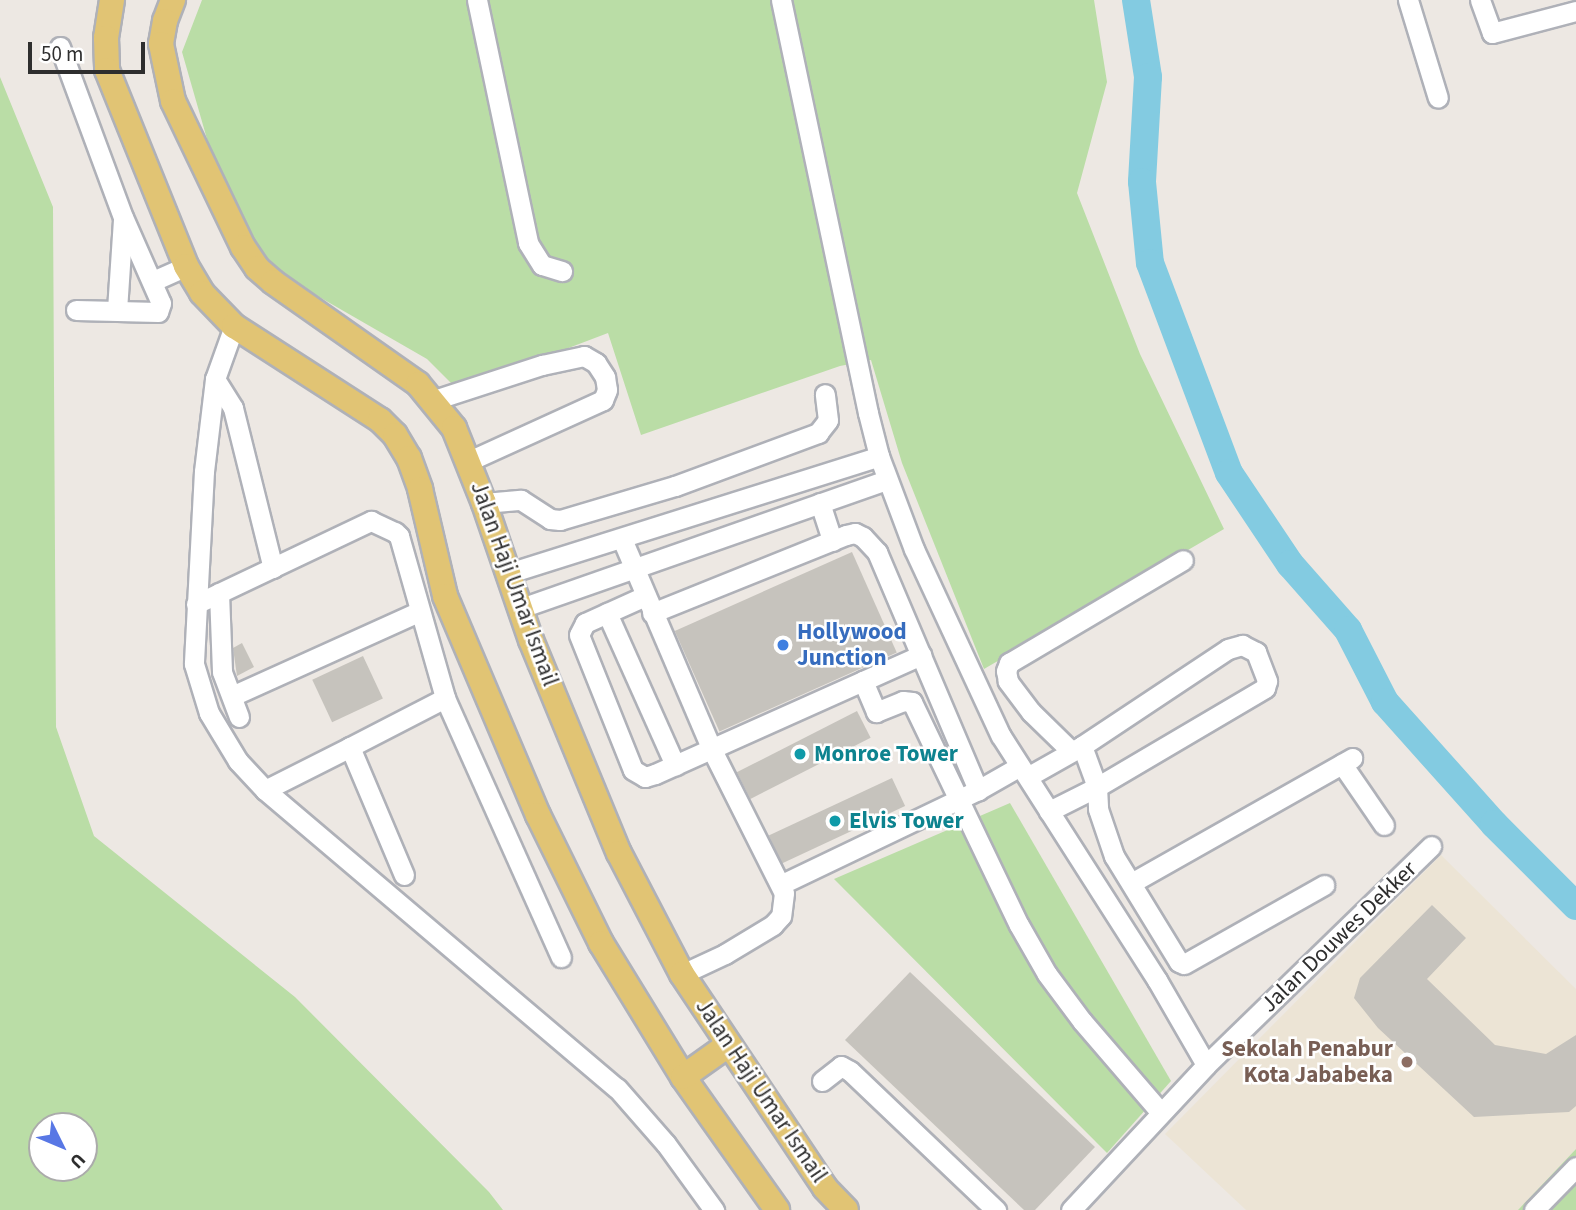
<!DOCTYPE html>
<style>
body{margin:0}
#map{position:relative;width:1576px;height:1210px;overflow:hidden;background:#ede8e3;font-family:"Source Sans 3",sans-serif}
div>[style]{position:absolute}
.education>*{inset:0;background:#ece4d5}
.green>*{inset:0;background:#badda6}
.river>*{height:28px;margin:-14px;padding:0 14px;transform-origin:14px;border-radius:14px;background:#83cbe1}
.building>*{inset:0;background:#c6c3bd;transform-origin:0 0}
.roads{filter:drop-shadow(2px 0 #afb1b8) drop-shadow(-2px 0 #afb1b8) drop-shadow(0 2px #afb1b8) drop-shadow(0 -2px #afb1b8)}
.minor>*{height:19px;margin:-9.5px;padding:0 9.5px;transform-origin:9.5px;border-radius:9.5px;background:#fff}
.major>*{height:24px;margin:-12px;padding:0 12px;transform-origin:12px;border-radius:12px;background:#e1c474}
.dots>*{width:19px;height:19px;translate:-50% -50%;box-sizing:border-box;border:4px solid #fff;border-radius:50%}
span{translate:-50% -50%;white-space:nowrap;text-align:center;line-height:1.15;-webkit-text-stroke:5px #fff;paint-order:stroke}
.street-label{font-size:23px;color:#2e2e2e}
.shop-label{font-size:23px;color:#366cbe;font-weight:700}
.left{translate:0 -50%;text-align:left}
.culture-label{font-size:23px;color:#0d838f;font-weight:700}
.education-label{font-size:23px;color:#785e54;font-weight:700}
.right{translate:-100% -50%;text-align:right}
.north{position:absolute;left:28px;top:1112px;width:70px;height:70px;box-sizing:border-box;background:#fff;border:2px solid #ababab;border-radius:50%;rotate:133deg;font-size:19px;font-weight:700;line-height:28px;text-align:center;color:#2e2e2e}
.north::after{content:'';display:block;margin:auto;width:24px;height:32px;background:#5877e5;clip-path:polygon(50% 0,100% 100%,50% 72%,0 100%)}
.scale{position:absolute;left:28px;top:42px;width:117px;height:32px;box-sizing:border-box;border:4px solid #2e2e2e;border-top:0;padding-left:9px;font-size:21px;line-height:24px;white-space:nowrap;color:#2e2e2e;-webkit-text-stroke:5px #fff;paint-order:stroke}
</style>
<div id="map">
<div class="education">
<i style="clip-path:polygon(1441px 855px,1576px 989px,1576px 1149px,1518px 1210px,1246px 1210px,1165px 1134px)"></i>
</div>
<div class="green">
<i style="clip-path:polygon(202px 0,1094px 0,1107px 82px,1077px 193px,1140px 354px,1224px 529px,984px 669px,902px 463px,871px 360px,840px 366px,641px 435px,608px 333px,458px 390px,427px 359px,288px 279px,230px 219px,182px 52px)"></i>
<i style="clip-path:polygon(evenodd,0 77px,53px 207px,56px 727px,94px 836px,295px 997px,489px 1192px,503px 1210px,0 1210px,0 77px,42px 1126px,84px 1126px,84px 1168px,42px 1168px,42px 1126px)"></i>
<i style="clip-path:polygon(1010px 803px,1171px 1081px,1107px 1153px,834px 879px)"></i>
<i style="clip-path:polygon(1576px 1149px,1576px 1210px,1518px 1210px)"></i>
</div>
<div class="river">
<i style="left:1136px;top:0;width:78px;rotate:81.1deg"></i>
<i style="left:1148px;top:77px;width:105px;rotate:93.3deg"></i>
<i style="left:1142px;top:182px;width:81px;rotate:84.4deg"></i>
<i style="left:1150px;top:263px;width:224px;rotate:69.4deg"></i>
<i style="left:1229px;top:473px;width:110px;rotate:56.2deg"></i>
<i style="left:1290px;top:564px;width:88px;rotate:48.7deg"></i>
<i style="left:1348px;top:630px;width:81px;rotate:62.8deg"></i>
<i style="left:1385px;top:702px;width:164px;rotate:48.2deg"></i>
<i style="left:1494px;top:824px;width:116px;rotate:45deg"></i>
</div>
<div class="building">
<i style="left:852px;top:552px;width:110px;height:194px;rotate:66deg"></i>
<i style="clip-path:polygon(242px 643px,254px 667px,237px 676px,233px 648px)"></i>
<i style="left:363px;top:656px;width:47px;height:56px;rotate:65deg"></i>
<i style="left:857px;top:711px;width:30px;height:135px;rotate:63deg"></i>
<i style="left:892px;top:778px;width:31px;height:136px;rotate:65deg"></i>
<i style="clip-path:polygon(1432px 905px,1466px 938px,1427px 979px,1495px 1045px,1546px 1054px,1576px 1035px,1576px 1106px,1569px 1112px,1474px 1117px,1378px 1028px,1354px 998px,1360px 978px)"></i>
<i style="clip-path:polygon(910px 972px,1095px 1147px,1035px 1210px,1024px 1210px,845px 1040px)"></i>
</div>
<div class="roads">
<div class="minor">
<i style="left:477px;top:0;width:248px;rotate:78.1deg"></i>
<i style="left:528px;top:243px;width:26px;rotate:58deg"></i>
<i style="left:542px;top:265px;width:21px;rotate:17deg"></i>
<i style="left:781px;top:0;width:422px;rotate:78.1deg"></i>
<i style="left:868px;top:413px;width:44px;rotate:75.7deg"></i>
<i style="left:879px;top:456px;width:99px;rotate:69.4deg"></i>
<i style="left:914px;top:549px;width:206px;rotate:65.1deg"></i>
<i style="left:1001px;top:736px;width:290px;rotate:57.4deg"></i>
<i style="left:1157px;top:980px;width:98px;rotate:60deg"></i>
<i style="left:1408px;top:0;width:102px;rotate:73deg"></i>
<i style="left:1480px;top:0;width:35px;rotate:70deg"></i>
<i style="left:1492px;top:33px;width:87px;rotate:-14.7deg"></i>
<i style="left:60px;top:47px;width:181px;rotate:69.7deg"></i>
<i style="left:123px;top:217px;width:94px;rotate:66.2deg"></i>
<i style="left:161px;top:303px;width:9px;rotate:108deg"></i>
<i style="left:158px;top:312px;width:82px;rotate:-178.6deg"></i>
<i style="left:153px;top:281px;width:36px;rotate:-24deg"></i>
<i style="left:117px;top:310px;width:90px;rotate:-86.2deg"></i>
<i style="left:234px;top:326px;width:56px;rotate:109.7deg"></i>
<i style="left:215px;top:379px;width:93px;rotate:96.8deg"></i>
<i style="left:204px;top:471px;width:193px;rotate:93deg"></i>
<i style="left:194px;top:664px;width:51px;rotate:73deg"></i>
<i style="left:209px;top:713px;width:56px;rotate:58.9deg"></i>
<i style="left:238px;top:761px;width:40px;rotate:47deg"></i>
<i style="left:265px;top:790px;width:461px;rotate:40.3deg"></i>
<i style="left:617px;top:1088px;width:74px;rotate:48.8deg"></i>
<i style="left:666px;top:1144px;width:82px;rotate:54deg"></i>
<i style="left:215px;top:379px;width:34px;rotate:58deg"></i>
<i style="left:233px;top:408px;width:165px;rotate:76deg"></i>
<i style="left:434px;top:400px;width:114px;rotate:-18deg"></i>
<i style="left:542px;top:365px;width:43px;rotate:-12.1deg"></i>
<i style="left:584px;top:356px;width:14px;rotate:30deg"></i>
<i style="left:596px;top:363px;width:17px;rotate:57deg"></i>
<i style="left:605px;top:377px;width:13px;rotate:81deg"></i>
<i style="left:607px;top:390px;width:11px;rotate:112deg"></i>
<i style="left:603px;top:400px;width:147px;rotate:155.5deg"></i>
<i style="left:484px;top:503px;width:37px;rotate:-5deg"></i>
<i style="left:521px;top:500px;width:35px;rotate:33deg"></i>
<i style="left:550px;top:519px;width:10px;rotate:6deg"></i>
<i style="left:560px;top:520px;width:120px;rotate:-16.5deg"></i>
<i style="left:675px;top:486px;width:153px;rotate:-20.3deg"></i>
<i style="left:818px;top:433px;width:16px;rotate:-52deg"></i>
<i style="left:828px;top:420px;width:26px;rotate:-97deg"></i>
<i style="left:820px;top:503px;width:40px;rotate:72deg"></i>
<i style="left:622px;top:539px;width:227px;rotate:66.9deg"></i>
<i style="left:711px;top:748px;width:162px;rotate:63.3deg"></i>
<i style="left:784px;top:893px;width:23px;rotate:97deg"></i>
<i style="left:781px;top:916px;width:12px;rotate:132deg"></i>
<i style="left:773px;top:925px;width:56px;rotate:148.9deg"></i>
<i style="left:725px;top:954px;width:47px;rotate:155.1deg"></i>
<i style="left:509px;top:573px;width:388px;rotate:-17.5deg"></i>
<i style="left:219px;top:593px;width:79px;rotate:87.8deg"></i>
<i style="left:222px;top:672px;width:48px;rotate:69.3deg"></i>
<i style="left:645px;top:596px;width:66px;rotate:155.8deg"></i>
<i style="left:585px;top:623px;width:13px;rotate:117deg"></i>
<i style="left:579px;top:635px;width:145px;rotate:68.2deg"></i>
<i style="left:633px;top:770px;width:14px;rotate:30deg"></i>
<i style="left:645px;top:777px;width:10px;rotate:-17deg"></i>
<i style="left:655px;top:774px;width:228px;rotate:-24.1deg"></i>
<i style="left:863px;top:681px;width:34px;rotate:67deg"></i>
<i style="left:876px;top:712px;width:29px;rotate:-22deg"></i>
<i style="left:903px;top:701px;width:9px;rotate:6deg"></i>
<i style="left:912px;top:702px;width:247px;rotate:64.4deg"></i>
<i style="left:1019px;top:925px;width:56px;rotate:60.3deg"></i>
<i style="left:1047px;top:974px;width:59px;rotate:53.3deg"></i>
<i style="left:1082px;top:1021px;width:121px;rotate:49.3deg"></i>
<i style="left:196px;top:604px;width:194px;rotate:-25.4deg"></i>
<i style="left:371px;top:521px;width:26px;rotate:25deg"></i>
<i style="left:395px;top:532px;width:6px;rotate:45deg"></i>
<i style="left:399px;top:536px;width:168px;rotate:74.1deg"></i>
<i style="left:445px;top:698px;width:284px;rotate:65.9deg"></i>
<i style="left:521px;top:608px;width:388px;rotate:-19.3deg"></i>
<i style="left:607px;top:613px;width:167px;rotate:65.9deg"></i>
<i style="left:652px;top:613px;width:209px;rotate:-21.9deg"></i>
<i style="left:846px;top:535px;width:9px;rotate:-13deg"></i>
<i style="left:855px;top:533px;width:9px;rotate:27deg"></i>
<i style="left:863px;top:537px;width:21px;rotate:47deg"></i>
<i style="left:877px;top:552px;width:259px;rotate:67deg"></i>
<i style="left:863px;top:681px;width:64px;rotate:-24.1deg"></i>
<i style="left:232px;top:696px;width:206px;rotate:-24.3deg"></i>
<i style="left:1082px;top:746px;width:44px;rotate:69.9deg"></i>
<i style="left:1097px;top:787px;width:22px;rotate:87deg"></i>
<i style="left:1098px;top:809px;width:50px;rotate:71.2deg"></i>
<i style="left:1114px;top:856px;width:124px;rotate:58.5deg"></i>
<i style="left:1179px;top:962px;width:5px;rotate:22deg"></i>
<i style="left:1184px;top:964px;width:161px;rotate:-29.4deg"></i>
<i style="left:1071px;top:751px;width:56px;rotate:-135.7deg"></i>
<i style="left:1031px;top:712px;width:39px;rotate:-127deg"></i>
<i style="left:1008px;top:681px;width:10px;rotate:-101deg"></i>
<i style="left:1006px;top:671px;width:9px;rotate:-69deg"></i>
<i style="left:1009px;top:663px;width:202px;rotate:-30.6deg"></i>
<i style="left:1342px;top:764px;width:74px;rotate:55.5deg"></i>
<i style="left:1029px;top:776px;width:61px;rotate:-29.5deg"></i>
<i style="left:1082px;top:746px;width:175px;rotate:-33.6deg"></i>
<i style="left:1228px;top:649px;width:15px;rotate:-16deg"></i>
<i style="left:1242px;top:645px;width:16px;rotate:27deg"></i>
<i style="left:1256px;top:652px;width:31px;rotate:69deg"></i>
<i style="left:1267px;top:681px;width:7px;rotate:106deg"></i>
<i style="left:1265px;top:688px;width:195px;rotate:149.5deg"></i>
<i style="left:1097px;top:787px;width:54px;rotate:153.4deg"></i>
<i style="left:265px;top:790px;width:95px;rotate:-26.8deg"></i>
<i style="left:404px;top:875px;width:139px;rotate:-112.9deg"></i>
<i style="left:350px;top:747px;width:107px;rotate:-27.3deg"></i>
<i style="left:1133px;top:882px;width:252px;rotate:-29.5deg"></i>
<i style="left:782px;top:884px;width:217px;rotate:-25.6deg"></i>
<i style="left:978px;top:790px;width:48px;rotate:-29.7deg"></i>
<i style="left:822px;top:1081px;width:24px;rotate:-38deg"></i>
<i style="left:841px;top:1066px;width:10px;rotate:29deg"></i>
<i style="left:850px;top:1071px;width:202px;rotate:43.6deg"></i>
<i style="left:1071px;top:1210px;width:198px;rotate:-47deg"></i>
<i style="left:1206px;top:1065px;width:314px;rotate:-44.2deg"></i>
<i style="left:1534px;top:1210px;width:60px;rotate:-45.7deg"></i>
</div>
<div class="major">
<i style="left:112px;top:0;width:38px;rotate:99deg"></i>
<i style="left:106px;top:38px;width:32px;rotate:88deg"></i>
<i style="left:107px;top:70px;width:211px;rotate:68deg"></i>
<i style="left:186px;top:266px;width:31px;rotate:59deg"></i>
<i style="left:202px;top:293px;width:46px;rotate:45.9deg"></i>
<i style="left:234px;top:326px;width:174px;rotate:32.8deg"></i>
<i style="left:380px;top:420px;width:21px;rotate:45deg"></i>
<i style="left:395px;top:435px;width:27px;rotate:59deg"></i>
<i style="left:409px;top:458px;width:33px;rotate:70deg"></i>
<i style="left:420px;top:489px;width:110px;rotate:76.8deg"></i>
<i style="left:445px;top:596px;width:238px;rotate:67deg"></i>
<i style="left:538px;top:815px;width:143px;rotate:63.8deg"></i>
<i style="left:601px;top:943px;width:157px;rotate:58.5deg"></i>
<i style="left:683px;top:1077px;width:163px;rotate:54.7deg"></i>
<i style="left:173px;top:0;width:22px;rotate:111deg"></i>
<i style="left:165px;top:21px;width:23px;rotate:100deg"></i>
<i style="left:161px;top:44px;width:58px;rotate:78.1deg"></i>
<i style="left:173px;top:101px;width:162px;rotate:64.4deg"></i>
<i style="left:243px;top:247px;width:25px;rotate:56deg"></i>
<i style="left:257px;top:268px;width:21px;rotate:41deg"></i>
<i style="left:273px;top:282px;width:177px;rotate:35.1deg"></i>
<i style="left:418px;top:384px;width:57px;rotate:50.7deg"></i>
<i style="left:454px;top:428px;width:81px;rotate:68.2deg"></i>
<i style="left:484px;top:503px;width:145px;rotate:71.1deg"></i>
<i style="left:531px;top:640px;width:230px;rotate:67.6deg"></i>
<i style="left:619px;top:853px;width:136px;rotate:62.5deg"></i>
<i style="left:682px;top:974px;width:257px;rotate:56.2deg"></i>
<i style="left:825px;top:1188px;width:30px;rotate:46deg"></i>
<i style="left:683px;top:1077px;width:55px;rotate:-35.4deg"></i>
</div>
</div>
<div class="dots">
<i style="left:783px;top:645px;background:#3f7fe0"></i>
<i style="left:800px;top:754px;background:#0f9aa8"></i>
<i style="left:835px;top:821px;background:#0f9aa8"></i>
<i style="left:1407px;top:1062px;background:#8d6e63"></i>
</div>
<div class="street-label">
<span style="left:514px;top:584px;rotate:70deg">Jalan Haji Umar Ismail</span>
<span style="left:1339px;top:937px;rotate:-44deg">Jalan Douwes Dekker</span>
<span style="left:761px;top:1091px;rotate:56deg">Jalan Haji Umar Ismail</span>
</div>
<div class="shop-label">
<span class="left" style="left:797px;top:645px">Hollywood<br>Junction</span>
</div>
<div class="culture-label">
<span class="left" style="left:814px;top:754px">Monroe Tower</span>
<span class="left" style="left:849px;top:821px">Elvis Tower</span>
</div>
<div class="education-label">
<span class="right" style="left:1393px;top:1062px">Sekolah Penabur<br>Kota Jababeka</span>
</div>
<div class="north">U</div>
<div class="scale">50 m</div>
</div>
